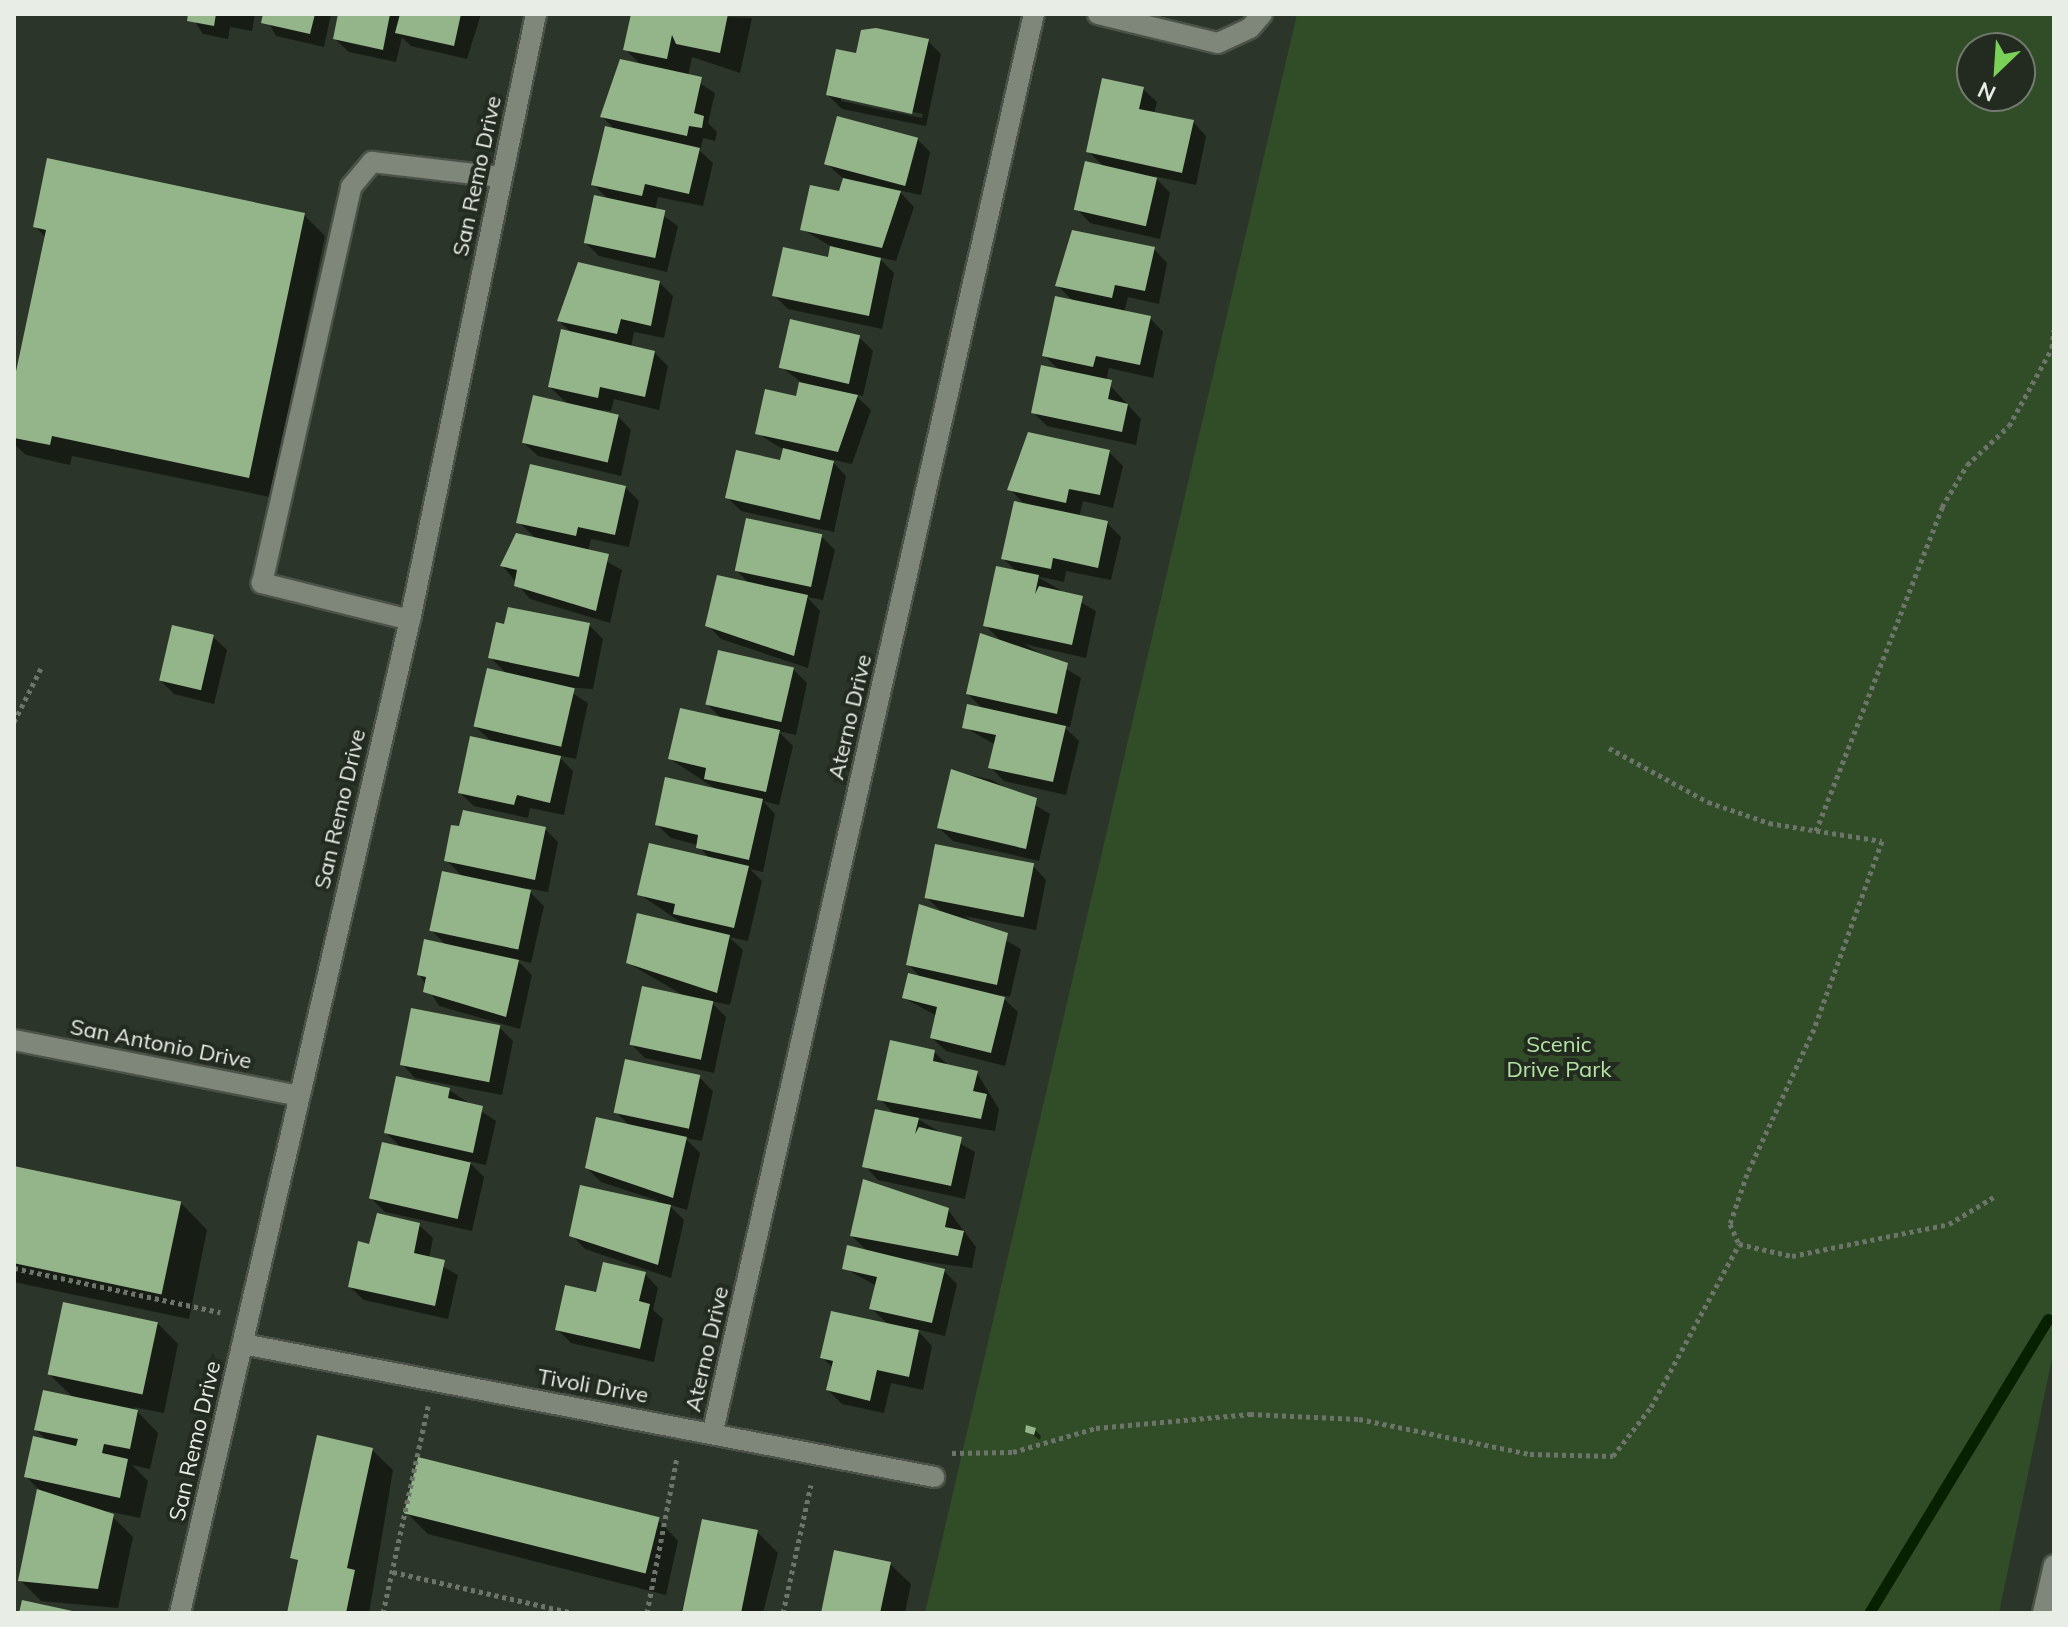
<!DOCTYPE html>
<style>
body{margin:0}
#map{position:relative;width:2068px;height:1627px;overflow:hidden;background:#2c3529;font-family:Mulish,sans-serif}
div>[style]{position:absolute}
.green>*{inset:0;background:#314d27}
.shadow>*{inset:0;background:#0007}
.stream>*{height:11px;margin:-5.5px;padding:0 5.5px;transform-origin:5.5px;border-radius:5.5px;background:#062000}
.building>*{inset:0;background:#94b489;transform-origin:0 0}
.path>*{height:5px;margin-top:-2.5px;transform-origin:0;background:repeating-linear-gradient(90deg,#6d756b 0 4px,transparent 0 8px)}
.roads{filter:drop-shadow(2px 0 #4c5249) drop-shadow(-2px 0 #4c5249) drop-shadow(0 2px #4c5249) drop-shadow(0 -2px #4c5249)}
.minor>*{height:20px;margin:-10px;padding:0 10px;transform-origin:10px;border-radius:10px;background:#7e877a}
span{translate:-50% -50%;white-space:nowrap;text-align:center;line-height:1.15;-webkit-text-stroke:8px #232b20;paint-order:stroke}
.street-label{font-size:22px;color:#e8ede6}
.park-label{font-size:22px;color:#b3e3a3}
.frame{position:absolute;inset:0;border:16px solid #e8ede6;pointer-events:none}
.north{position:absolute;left:1956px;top:32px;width:80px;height:80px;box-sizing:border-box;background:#232b20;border:2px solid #72796f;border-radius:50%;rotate:205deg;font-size:22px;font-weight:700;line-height:32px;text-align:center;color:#e8ede6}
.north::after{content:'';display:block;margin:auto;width:28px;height:36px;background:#7ad157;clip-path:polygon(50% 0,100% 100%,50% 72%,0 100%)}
</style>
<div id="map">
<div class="green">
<i style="clip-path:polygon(evenodd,1297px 14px,2054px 14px,2054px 1349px,1999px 1613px,925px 1613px,1297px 14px,1972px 48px,2020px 48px,2020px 96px,1972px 96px,1972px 48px)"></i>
</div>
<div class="shadow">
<i style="clip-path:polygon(190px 14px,255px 14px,252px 31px,230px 27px,228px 39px,203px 34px)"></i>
<i style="clip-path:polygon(264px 14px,331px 14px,324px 47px,276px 36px)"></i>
<i style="clip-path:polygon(340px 14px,481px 14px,467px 59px,411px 46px,402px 37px,396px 62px,349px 52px,335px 39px)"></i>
<i style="clip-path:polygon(633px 14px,752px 18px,740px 73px,692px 57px,688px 76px,715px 93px,708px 123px,717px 132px,715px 141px,703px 138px,700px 151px,713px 163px,703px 206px,658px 197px,655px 210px,678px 226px,667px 272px,599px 256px,585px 242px,609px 200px,593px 184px,616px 131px,602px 116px,642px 66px,625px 49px)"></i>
<i style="clip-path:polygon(evenodd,928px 41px,941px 54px,926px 126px,842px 109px,828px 95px,928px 41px,841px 97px,923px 114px,922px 118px,841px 101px,841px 97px)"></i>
<i style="clip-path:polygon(1143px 89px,1157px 102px,1154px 114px,1193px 122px,1206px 136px,1196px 185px,1154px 176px,1170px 193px,1160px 239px,1090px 223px,1077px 209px,1104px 167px,1088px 151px)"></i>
<i style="clip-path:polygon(917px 139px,930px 152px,921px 195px,898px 190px,914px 207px,896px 261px,878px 257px,894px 273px,882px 329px,788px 309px,774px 295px,830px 259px,832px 247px,802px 229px,841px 194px,844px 179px,828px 165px)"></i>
<i style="clip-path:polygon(304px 215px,325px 236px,270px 497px,72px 456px,70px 465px,26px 455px,14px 444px,14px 391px,46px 238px,35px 226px)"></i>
<i style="clip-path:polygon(1154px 249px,1167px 263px,1159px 304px,1128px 297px,1124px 313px,1150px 318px,1163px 332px,1153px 378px,1109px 368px,1106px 381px,1141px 419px,1136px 445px,1047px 426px,1033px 412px,1060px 371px,1044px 355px,1074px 302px,1057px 285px)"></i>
<i style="clip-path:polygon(659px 282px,673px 296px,664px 338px,634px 332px,631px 347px,654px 352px,668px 366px,659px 410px,614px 399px,611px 411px,587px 409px,618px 416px,631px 430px,621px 476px,538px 456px,524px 443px,569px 405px,550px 387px,573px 334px,559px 321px)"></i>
<i style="clip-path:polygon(859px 337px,873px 351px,863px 396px,854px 394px,871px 410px,852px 464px,830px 459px,846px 476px,834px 532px,741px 511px,727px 497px,782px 463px,784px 450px,757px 433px,798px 398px,801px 382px,781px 367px)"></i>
<i style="clip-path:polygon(1109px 452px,1123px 466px,1113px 508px,1083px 501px,1079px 517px,1107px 523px,1121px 537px,1111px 580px,1066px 571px,1064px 582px,1036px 576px,1096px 611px,1086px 658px,1024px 644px,1081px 678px,1070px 727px,1062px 725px,1079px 741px,1066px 795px,1004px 781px,990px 767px,996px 745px,964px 727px,984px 710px,968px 694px,981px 635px,999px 639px,985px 625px,1018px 573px,1003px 558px,1025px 505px,1010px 489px)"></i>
<i style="clip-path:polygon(625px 487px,639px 501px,629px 547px,591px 539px,588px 551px,622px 570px,610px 623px,530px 599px,502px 565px,537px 540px,519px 522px)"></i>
<i style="clip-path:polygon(821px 536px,835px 550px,823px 600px,807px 597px,820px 611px,808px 668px,721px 639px,708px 625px,750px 584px,737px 571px)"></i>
<i style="clip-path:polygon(589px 625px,603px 639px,593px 689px,563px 687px,588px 703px,576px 759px,557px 755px,573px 771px,564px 815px,530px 808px,528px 818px,474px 806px,460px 793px,493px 743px,476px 727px,508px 675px,491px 658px)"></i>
<i style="clip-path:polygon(213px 637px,227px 650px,214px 704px,174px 694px,161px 681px)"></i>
<i style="clip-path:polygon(793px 669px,807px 683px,796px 735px,778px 731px,793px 746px,779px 805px,763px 801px,775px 814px,763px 872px,750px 869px,762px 881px,748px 941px,729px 937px,743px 950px,730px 1005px,710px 1001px,726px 1017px,714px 1073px,645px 1058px,631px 1044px,688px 998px,628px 963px,688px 927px,639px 894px,710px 859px,698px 845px,671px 838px,657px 825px,719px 791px,670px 759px,723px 720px,708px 705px)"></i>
<i style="clip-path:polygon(952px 771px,992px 780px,1050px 814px,1039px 861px,953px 841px,939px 828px)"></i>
<i style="clip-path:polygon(545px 829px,558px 842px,548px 892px,526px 888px,544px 906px,531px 963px,516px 959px,532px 975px,520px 1029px,439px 1006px,419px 974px,447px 946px,431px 930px,463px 877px,446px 860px)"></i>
<i style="clip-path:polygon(1033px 866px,1046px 880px,1036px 930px,964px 916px,1021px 949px,1010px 997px,1000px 995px,1018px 1012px,1005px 1066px,946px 1051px,932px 1038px,937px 1016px,904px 998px,922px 979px,908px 964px,920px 906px,940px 910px,926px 897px)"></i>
<i style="clip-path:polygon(499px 1027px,513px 1041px,502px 1095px,415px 1078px,402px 1064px)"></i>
<i style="clip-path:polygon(934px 1052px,948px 1065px,977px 1073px,999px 1109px,995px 1131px,914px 1117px,975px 1152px,965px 1199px,878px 1180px,865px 1166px,896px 1116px,880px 1099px)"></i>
<i style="clip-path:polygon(699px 1077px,713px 1091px,702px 1141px,685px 1138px,700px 1153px,687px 1210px,668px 1204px,684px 1220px,671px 1278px,585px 1249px,572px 1235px,659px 1201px,601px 1182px,587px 1168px,631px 1127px,616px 1112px)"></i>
<i style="clip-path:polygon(449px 1090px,496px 1121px,486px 1165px,468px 1161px,484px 1177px,472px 1231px,385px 1212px,371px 1198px,402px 1148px,386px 1133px)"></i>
<i style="clip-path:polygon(14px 1168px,180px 1202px,207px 1230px,189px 1319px,14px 1282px)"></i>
<i style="clip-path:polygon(948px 1210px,976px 1247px,972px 1268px,882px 1256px,944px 1271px,957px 1284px,945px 1336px,916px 1329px,932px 1346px,923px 1390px,891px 1383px,884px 1413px,842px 1404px,828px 1390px,833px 1368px,823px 1358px,889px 1325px,871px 1308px,877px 1286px,844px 1268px,869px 1253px,852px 1236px)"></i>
<i style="clip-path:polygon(419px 1225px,433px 1238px,429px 1259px,458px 1275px,448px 1319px,364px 1300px,350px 1287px,371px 1246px)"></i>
<i style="clip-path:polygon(645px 1274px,658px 1288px,653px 1310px,663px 1319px,654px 1362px,571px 1343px,557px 1329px,598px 1295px)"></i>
<i style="clip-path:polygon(157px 1323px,178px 1344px,164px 1413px,133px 1407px,158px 1433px,150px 1469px,132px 1465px,148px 1481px,140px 1518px,107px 1511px,133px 1537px,118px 1608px,41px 1601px,20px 1580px,39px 1490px,26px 1476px,49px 1442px,36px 1430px,74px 1398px,49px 1374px)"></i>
<i style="clip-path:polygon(1035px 1430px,1041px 1436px,1040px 1440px,1027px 1431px)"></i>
<i style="clip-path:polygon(319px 1438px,372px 1450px,393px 1470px,369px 1613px,288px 1613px)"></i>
<i style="clip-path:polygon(407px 1513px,658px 1520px,678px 1541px,666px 1595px,428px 1534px)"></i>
<i style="clip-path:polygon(704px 1521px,757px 1532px,778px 1553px,763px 1613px,681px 1613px)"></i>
<i style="clip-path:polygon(890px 1564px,911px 1584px,905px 1613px,823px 1613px)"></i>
</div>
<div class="stream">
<i style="left:1869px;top:1613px;width:344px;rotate:-58.7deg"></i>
</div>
<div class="building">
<i style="clip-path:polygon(188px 14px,216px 14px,214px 26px,187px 21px)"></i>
<i style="clip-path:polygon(263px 14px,315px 14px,310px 34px,261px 23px)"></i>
<i style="clip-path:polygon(338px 14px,390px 14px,383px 50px,333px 39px)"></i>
<i style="clip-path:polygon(400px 14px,461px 14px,454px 46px,395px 33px)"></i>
<i style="clip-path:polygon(631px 14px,728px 14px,720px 53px,676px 44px,672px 35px,667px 59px,623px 50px)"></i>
<i style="clip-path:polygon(876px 28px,929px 39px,912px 114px,826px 95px,836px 49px,856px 53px,861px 30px)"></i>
<i style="clip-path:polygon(620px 59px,702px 77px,694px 113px,704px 116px,702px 128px,689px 126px,687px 136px,600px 117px)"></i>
<i style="clip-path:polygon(1102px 78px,1144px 87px,1139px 109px,1194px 120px,1182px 173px,1086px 152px)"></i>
<i style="left:837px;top:116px;width:84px;height:50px;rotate:15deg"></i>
<i style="clip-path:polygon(605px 126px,700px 148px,689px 194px,645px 184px,642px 196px,591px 185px)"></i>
<i style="clip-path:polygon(47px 158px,305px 213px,249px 478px,52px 436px,50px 445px,14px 438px,14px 381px,46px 230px,33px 227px)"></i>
<i style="left:1085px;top:161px;width:74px;height:50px;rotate:13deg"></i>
<i style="clip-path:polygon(843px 178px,901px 191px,882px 248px,800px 230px,810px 185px,839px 191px)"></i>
<i style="left:594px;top:195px;width:73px;height:49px;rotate:12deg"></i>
<i style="clip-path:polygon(1072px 230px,1155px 247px,1145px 291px,1115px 285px,1112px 298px,1055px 286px)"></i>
<i style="clip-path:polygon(830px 246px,881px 258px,869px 316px,772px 296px,783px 247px,828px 257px)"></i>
<i style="clip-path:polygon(578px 262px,660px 281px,651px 326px,621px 319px,617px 334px,557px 321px)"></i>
<i style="clip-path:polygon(1055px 296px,1151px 316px,1140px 365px,1096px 356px,1093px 367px,1042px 356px)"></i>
<i style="left:790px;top:319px;width:72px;height:50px;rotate:13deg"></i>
<i style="clip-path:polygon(561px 329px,655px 351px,645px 397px,600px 387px,598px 398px,548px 387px)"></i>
<i style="clip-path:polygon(1041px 365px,1112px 380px,1108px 399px,1128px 404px,1122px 432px,1031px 413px)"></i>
<i style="clip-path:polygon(799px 382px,858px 395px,838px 452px,755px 434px,765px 389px,796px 396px)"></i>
<i style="left:533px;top:395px;width:88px;height:49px;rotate:13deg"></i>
<i style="clip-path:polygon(1028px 432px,1110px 450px,1100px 495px,1069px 489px,1066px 503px,1007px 490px)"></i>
<i style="clip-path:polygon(783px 448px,834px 461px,820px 520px,725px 498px,736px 450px,780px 460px)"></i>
<i style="clip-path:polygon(530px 464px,626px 486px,615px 535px,578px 527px,576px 536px,516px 523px)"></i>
<i style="clip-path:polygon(1014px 501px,1108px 521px,1098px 568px,1053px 558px,1051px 569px,1001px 559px)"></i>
<i style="left:746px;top:518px;width:78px;height:54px;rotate:12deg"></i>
<i style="clip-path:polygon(516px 533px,609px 554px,596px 611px,514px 586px,517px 570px,500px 566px)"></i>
<i style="clip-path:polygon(996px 566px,1039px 575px,1035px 594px,1039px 586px,1083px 596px,1072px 645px,983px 626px)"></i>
<i style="clip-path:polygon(717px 575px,808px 595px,794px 656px,705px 626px)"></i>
<i style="clip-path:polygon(508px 607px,590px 623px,579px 677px,488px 658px,496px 622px,504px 624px)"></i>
<i style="left:172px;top:625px;width:43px;height:57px;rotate:13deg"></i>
<i style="clip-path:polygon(980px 633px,1068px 663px,1057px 714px,966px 694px)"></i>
<i style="left:718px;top:650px;width:78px;height:56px;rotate:13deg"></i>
<i style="left:487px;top:668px;width:90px;height:60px;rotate:13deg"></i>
<i style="clip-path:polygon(967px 704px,1066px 726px,1053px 782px,988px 768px,996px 735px,962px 728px)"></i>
<i style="clip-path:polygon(680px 708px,780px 730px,766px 792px,704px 779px,706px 768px,668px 759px)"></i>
<i style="clip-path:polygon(470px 736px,561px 756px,550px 803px,517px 795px,514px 805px,458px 793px)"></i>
<i style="clip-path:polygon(951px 769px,1037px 798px,1026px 849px,937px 828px)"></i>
<i style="clip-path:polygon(665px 777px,763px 799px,749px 860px,696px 848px,698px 835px,655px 825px)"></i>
<i style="clip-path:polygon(463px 810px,546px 827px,535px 880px,444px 861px,451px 825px,459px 826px)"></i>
<i style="clip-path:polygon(649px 843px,749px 866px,734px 928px,673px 914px,675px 904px,637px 895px)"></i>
<i style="left:935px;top:844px;width:101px;height:55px;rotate:11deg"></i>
<i style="left:442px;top:871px;width:91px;height:61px;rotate:12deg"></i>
<i style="clip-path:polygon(919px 904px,1008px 933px,997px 985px,906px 965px)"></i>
<i style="clip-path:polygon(637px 913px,730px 935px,717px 993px,626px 963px)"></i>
<i style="clip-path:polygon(424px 939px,519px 960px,506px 1017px,423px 992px,426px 977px,417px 975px)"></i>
<i style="clip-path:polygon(908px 973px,1005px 997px,991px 1053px,930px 1038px,937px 1007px,902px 998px)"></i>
<i style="left:642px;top:986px;width:73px;height:60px;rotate:12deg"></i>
<i style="left:411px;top:1008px;width:91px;height:58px;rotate:11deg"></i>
<i style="clip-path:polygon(890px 1040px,935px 1050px,933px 1061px,978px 1071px,973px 1091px,987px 1094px,981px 1119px,877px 1100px)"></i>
<i style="left:625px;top:1059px;width:77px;height:55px;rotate:12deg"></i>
<i style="clip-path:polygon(396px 1076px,450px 1088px,448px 1098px,483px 1106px,473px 1153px,384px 1133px)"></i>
<i style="clip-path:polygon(875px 1109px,919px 1118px,915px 1134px,919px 1127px,962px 1137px,951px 1186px,862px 1167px)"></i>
<i style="clip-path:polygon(596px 1117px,687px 1137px,673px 1198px,585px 1168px)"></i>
<i style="left:382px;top:1142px;width:91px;height:58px;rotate:13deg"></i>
<i style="left:14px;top:1166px;width:171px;height:95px;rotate:12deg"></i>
<i style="clip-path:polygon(863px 1179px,949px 1208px,945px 1227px,964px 1231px,958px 1256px,850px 1236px)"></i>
<i style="clip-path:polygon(580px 1185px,671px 1205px,658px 1265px,569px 1236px)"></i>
<i style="clip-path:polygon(377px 1213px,420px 1223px,414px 1253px,445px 1260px,435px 1306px,348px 1287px,358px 1241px,369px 1244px)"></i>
<i style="clip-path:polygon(847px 1245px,945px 1269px,932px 1323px,869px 1309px,877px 1277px,842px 1269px)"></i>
<i style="clip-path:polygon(603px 1262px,646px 1272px,639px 1301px,650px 1304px,640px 1349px,555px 1330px,565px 1285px,596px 1292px)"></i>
<i style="left:63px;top:1302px;width:97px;height:74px;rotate:12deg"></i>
<i style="clip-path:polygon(831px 1311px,919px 1330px,909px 1377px,877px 1370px,870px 1401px,826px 1390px,833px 1361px,820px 1358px)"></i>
<i style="clip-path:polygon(43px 1390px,138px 1410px,130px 1449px,104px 1444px,102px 1453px,128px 1459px,120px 1498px,24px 1477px,33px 1436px,76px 1446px,78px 1439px,34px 1430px)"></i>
<i style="clip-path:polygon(1026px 1425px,1036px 1428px,1034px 1435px,1025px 1432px)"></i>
<i style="clip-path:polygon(317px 1435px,373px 1448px,347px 1568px,355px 1570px,346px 1613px,287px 1613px,298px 1560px,290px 1558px)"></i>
<i style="left:418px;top:1457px;width:249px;height:58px;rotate:14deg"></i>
<i style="clip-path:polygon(37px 1489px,114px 1514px,98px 1589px,18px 1581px)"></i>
<i style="clip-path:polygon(702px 1519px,758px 1530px,741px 1613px,682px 1613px)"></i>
<i style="clip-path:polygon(834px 1550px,891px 1562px,880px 1613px,821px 1613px)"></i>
<i style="clip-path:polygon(22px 1600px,77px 1612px,77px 1613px,19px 1613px)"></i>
</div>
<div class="path">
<i style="left:14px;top:722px;width:60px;rotate:-63.4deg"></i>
<i style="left:1609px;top:748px;width:113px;rotate:28.6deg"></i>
<i style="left:1708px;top:802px;width:65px;rotate:19deg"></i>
<i style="left:1769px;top:823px;width:114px;rotate:9.1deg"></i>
<i style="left:1882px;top:841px;width:200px;rotate:109.9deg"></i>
<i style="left:1814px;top:1029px;width:160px;rotate:114.8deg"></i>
<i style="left:1747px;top:1174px;width:53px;rotate:108.8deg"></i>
<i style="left:1730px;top:1224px;width:22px;rotate:66deg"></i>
<i style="left:1739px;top:1244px;width:54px;rotate:12.8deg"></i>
<i style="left:1792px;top:1256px;width:160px;rotate:-11.5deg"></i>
<i style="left:1949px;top:1224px;width:52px;rotate:-31deg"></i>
<i style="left:1816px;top:831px;width:348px;rotate:-68.7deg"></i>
<i style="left:1942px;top:507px;width:49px;rotate:-59.2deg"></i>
<i style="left:1967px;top:465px;width:57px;rotate:-42.9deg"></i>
<i style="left:2009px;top:426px;width:89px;rotate:-61.1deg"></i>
<i style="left:2052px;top:348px;width:18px;rotate:-84deg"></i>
<i style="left:14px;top:1268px;width:211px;rotate:12.1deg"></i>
<i style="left:952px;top:1453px;width:61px;rotate:-0.9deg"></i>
<i style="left:1013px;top:1452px;width:86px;rotate:-16.1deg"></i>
<i style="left:1096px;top:1428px;width:155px;rotate:-5.2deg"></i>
<i style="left:1250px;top:1414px;width:109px;rotate:2.6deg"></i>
<i style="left:1359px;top:1419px;width:175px;rotate:11.6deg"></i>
<i style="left:1530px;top:1454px;width:83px;rotate:1.4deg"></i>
<i style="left:1613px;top:1456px;width:62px;rotate:-52.2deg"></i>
<i style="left:1651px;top:1407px;width:185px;rotate:-61.6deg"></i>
<i style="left:393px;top:1572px;width:186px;rotate:12.8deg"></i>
<i style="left:383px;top:1613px;width:212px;rotate:-77.7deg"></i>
<i style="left:647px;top:1613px;width:159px;rotate:-79.1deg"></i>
<i style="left:783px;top:1613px;width:131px;rotate:-77.7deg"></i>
</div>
<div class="roads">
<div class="minor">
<i style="left:1098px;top:14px;width:123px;rotate:13.6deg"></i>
<i style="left:1218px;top:43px;width:35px;rotate:-25deg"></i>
<i style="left:1250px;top:28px;width:18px;rotate:-49deg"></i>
<i style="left:410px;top:620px;width:153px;rotate:-166deg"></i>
<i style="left:262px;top:583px;width:406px;rotate:-77.3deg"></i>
<i style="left:351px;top:187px;width:33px;rotate:-50deg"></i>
<i style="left:372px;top:162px;width:129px;rotate:6.7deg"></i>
<i style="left:14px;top:1040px;width:290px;rotate:11.1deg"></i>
<i style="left:243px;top:1344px;width:704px;rotate:10.89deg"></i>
<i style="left:713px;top:1431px;width:1453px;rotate:-77.24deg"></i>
<i style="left:180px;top:1613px;width:1019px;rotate:-76.96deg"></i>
<i style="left:410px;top:620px;width:619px;rotate:-78.25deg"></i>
<i style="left:2043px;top:1613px;width:49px;rotate:-77.1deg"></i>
</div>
</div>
<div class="street-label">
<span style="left:477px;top:176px;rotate:-78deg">San Remo Drive</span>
<span style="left:850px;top:717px;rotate:-77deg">Aterno Drive</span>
<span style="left:340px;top:809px;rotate:-77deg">San Remo Drive</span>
<span style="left:161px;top:1044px;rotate:11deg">San Antonio Drive</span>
<span style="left:707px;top:1349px;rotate:-77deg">Aterno Drive</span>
<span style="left:593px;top:1386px;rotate:10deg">Tivoli Drive</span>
<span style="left:195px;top:1441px;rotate:-77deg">San Remo Drive</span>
</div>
<div class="park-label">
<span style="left:1559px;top:1057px">Scenic<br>Drive Park</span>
</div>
<div class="frame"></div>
<div class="north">N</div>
</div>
